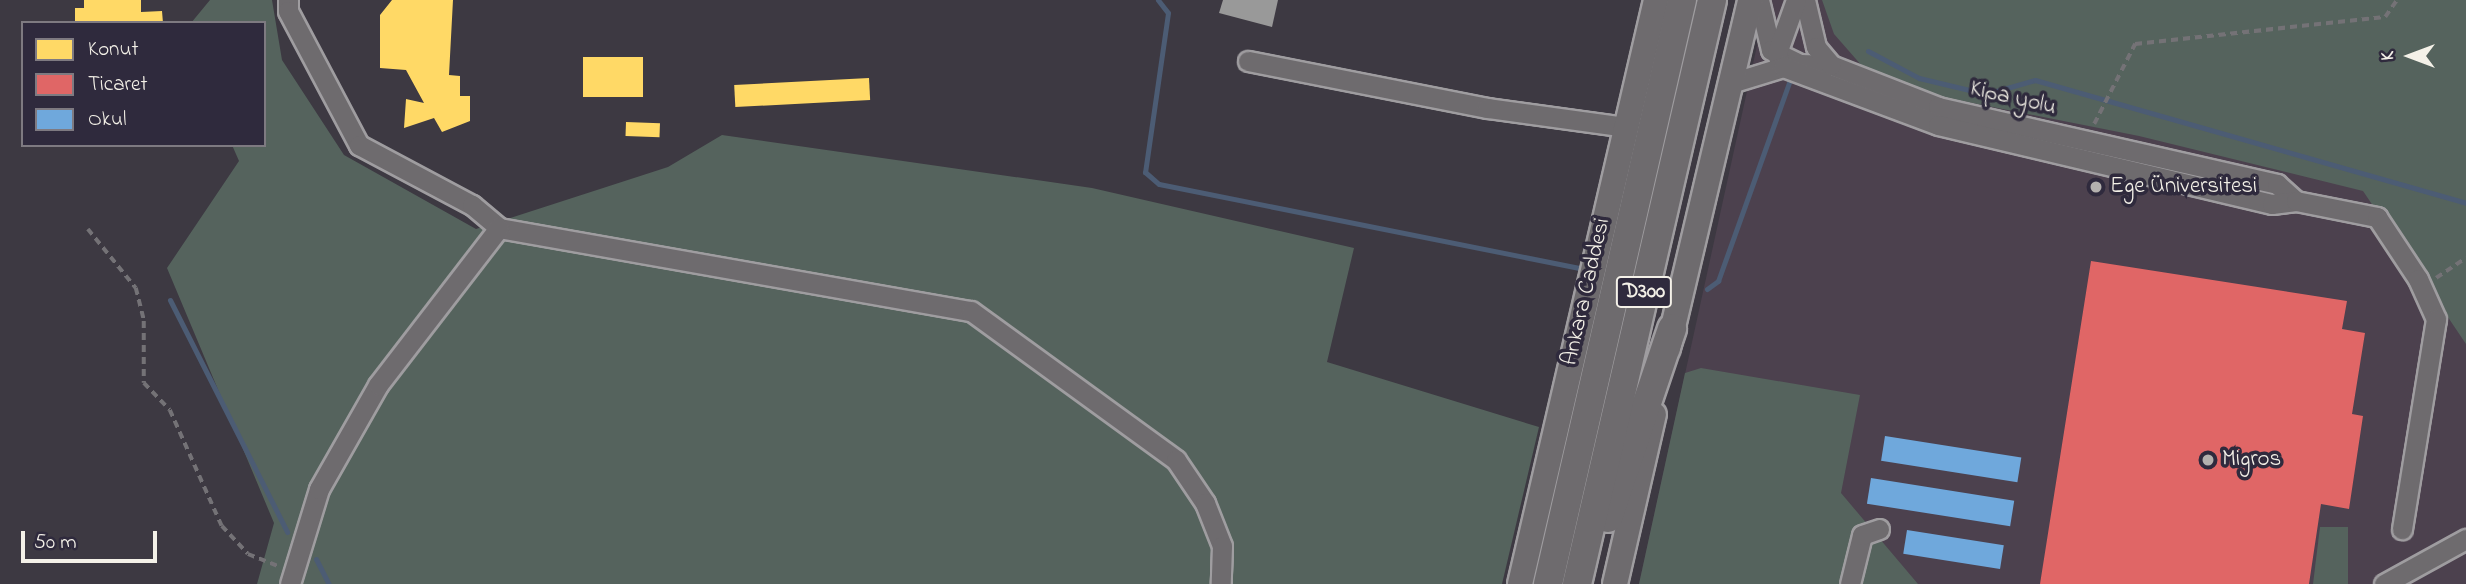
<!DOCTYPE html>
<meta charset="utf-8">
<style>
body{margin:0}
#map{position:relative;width:2466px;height:584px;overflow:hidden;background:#3d3942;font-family:"Indie Flower",sans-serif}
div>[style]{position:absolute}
.built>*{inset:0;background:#4c414e}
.green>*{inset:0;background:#55635d}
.homes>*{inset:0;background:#ffd966;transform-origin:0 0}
.shops>*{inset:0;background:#e06666}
.schools>*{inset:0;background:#6fa8dc;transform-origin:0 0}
.industry>*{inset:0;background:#999}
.stream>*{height:5px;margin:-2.5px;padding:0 2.5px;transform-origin:2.5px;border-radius:2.5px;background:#4c5c74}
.path>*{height:3.5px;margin-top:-1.75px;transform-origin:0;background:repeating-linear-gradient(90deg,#747276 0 7px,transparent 0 12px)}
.roads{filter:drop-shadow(2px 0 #9f9da0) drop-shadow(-2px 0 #9f9da0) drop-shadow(0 2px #9f9da0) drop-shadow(0 -2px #9f9da0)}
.minor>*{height:19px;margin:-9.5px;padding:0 9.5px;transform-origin:9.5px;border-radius:9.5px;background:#6e6b6e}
.major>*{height:24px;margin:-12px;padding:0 12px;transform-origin:12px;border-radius:12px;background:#6e6b6e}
.highway>*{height:28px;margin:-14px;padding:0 14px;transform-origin:14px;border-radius:14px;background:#6e6b6e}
.dots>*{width:19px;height:19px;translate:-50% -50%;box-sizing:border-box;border:4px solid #2f2a3d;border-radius:50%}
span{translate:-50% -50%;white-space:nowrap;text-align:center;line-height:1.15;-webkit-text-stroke:7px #2f2a3d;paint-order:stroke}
.shield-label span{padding:2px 5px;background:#2f2a3d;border:2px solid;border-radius:5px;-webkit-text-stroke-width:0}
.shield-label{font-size:21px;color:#f4f1e8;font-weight:700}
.street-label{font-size:23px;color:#f4f1e8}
.poi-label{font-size:23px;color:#f4f1e8}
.left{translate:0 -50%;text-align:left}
.legend{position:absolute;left:21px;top:21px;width:245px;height:126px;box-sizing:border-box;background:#2f2a3d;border:2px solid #7e7a81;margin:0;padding:9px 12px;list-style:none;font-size:21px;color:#f4f1e8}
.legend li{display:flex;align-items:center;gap:14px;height:35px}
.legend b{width:35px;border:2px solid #7e7a81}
.north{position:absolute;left:2375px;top:21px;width:70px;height:70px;-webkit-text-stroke:5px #2f2a3d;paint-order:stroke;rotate:270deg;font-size:19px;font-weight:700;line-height:28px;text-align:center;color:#f4f1e8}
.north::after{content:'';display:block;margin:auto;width:24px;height:32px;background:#f4f1e8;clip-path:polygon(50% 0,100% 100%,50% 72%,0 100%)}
.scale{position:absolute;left:21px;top:531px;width:136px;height:32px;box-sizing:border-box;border:4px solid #f4f1e8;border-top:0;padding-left:9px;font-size:21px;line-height:24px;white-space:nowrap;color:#f4f1e8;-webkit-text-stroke:5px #2f2a3d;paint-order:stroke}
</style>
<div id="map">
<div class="built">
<i style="clip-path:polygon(1767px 0,2466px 0,2466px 584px,1639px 584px)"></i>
</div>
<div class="green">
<i style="clip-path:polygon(210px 0,272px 0,282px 60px,344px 155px,476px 229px,668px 167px,722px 135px,1092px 188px,1354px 248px,1327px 362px,1539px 427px,1502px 584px,257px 584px,274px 523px,167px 268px,239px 161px,232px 145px,264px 145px,264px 23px,191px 23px)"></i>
<i style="clip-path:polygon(1822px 0,2466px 0,2466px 344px,2363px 191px,2139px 136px,1927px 94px,1862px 66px,1834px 34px)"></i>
<i style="clip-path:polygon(1701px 368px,1860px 395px,1841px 493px,1918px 584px,1639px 584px,1685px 373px)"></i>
<i style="clip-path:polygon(2320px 527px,2348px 527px,2348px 584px,2313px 584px)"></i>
</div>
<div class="homes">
<i style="clip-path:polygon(84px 0,141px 0,141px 12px,162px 11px,163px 23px,75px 23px,75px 8px,84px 8px)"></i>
<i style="clip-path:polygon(392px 0,453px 0,449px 75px,460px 76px,460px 96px,470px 96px,470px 121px,442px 132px,434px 118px,404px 128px,406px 99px,424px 103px,406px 70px,380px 68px,380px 15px)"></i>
<i style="left:643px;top:57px;width:40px;height:60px;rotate:90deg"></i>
<i style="left:869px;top:78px;width:22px;height:135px;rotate:87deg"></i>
<i style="left:626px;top:122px;width:34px;height:14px;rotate:2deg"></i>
</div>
<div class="shops">
<i style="clip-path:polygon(2091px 261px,2347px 301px,2342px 329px,2365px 333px,2352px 414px,2363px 416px,2349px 509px,2321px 504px,2309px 584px,2040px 584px)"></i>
</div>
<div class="schools">
<i style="left:1885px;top:436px;width:138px;height:25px;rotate:9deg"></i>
<i style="left:1871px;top:478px;width:145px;height:26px;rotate:9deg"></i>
<i style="left:1907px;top:530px;width:98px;height:24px;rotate:9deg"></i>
</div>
<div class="industry">
<i style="clip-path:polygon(1223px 0,1278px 0,1272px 27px,1219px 13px)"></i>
</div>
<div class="stream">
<i style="left:1158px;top:0;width:16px;rotate:52deg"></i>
<i style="left:1168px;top:13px;width:161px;rotate:98.2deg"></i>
<i style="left:1145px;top:172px;width:18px;rotate:41deg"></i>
<i style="left:1159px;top:184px;width:435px;rotate:11.3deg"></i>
<i style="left:1868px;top:51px;width:58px;rotate:27.9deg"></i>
<i style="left:1919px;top:78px;width:69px;rotate:13.4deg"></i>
<i style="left:1986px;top:94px;width:51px;rotate:-15.9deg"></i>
<i style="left:2035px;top:80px;width:448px;rotate:15.9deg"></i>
<i style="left:1707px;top:289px;width:14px;rotate:-36deg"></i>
<i style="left:1718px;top:281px;width:214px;rotate:-70.3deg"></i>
<i style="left:170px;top:300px;width:260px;rotate:63.2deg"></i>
<i style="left:316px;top:559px;width:28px;rotate:63deg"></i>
</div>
<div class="path">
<i style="left:2094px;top:124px;width:90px;rotate:-62.9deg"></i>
<i style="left:2135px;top:44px;width:251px;rotate:-6.2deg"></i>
<i style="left:2385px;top:17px;width:21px;rotate:-55deg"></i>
<i style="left:88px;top:229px;width:76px;rotate:50.9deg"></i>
<i style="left:136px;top:288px;width:34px;rotate:76deg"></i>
<i style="left:144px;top:321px;width:62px;rotate:90deg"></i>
<i style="left:144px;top:383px;width:37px;rotate:46deg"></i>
<i style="left:170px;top:410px;width:127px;rotate:65.9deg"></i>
<i style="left:222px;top:526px;width:38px;rotate:47deg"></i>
<i style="left:248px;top:554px;width:32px;rotate:22deg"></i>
<i style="left:2436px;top:278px;width:36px;rotate:-34deg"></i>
</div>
<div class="roads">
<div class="minor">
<i style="left:288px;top:0;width:11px;rotate:90deg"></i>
<i style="left:288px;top:11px;width:152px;rotate:62.1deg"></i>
<i style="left:359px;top:145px;width:128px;rotate:28deg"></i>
<i style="left:472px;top:205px;width:35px;rotate:40deg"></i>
<i style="left:499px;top:228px;width:479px;rotate:10deg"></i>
<i style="left:971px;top:311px;width:253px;rotate:36deg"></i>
<i style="left:1176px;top:460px;width:52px;rotate:56deg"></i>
<i style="left:1205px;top:503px;width:46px;rotate:68.4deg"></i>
<i style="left:1222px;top:546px;width:38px;rotate:92deg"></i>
<i style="left:1759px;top:0;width:51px;rotate:76.5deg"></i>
<i style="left:1771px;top:50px;width:32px;rotate:26deg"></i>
<i style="left:1800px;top:64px;width:31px;rotate:2deg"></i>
<i style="left:1831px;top:65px;width:115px;rotate:21.4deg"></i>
<i style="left:1938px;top:107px;width:348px;rotate:12.8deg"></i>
<i style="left:2277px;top:184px;width:25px;rotate:42deg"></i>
<i style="left:1805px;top:0;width:48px;rotate:76.8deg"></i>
<i style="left:1816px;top:47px;width:23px;rotate:50deg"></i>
<i style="left:1248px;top:61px;width:244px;rotate:11.1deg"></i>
<i style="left:1487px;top:108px;width:139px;rotate:7.8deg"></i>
<i style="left:1780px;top:63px;width:10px;rotate:-107deg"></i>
<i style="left:1777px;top:53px;width:56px;rotate:-70.3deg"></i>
<i style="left:1731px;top:83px;width:54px;rotate:-17.1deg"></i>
<i style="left:1783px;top:67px;width:165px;rotate:20.5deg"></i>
<i style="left:1938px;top:125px;width:343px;rotate:13.3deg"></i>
<i style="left:2272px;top:204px;width:24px;rotate:-7deg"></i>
<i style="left:2296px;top:201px;width:83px;rotate:11.2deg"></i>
<i style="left:2377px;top:217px;width:74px;rotate:56.5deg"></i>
<i style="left:2418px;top:279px;width:44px;rotate:65.8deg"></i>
<i style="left:2436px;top:319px;width:213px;rotate:99.2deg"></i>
<i style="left:290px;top:584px;width:99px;rotate:-73deg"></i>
<i style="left:319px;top:489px;width:120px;rotate:-60.4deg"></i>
<i style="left:378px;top:385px;width:198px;rotate:-52.4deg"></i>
<i style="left:1850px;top:584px;width:50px;rotate:-76.2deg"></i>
<i style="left:1862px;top:535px;width:18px;rotate:-19deg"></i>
<i style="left:2384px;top:584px;width:94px;rotate:-28.8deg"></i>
</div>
<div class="major">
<i style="left:1668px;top:348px;width:358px;rotate:-76.7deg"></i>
<i style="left:1520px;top:584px;width:600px;rotate:-76.89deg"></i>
<i style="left:1615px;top:584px;width:174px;rotate:-77.1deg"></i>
</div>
<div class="highway">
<i style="left:1608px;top:518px;width:200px;rotate:-71.3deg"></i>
<i style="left:1548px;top:584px;width:599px;rotate:-77.08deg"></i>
<i style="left:1577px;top:584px;width:599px;rotate:-76.98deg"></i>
</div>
</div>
<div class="dots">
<i style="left:2096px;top:187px;background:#b4b1ae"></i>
<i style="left:2208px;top:460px;background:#b4b1ae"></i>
</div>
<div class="shield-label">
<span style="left:1644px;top:292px">D300</span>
</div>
<div class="street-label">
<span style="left:2013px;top:99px;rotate:13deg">Kipa yolu</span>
<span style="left:1587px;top:292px;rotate:-77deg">Ankara Caddesi</span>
</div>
<div class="poi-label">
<span class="left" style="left:2110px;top:187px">Ege Üniversitesi</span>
<span class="left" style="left:2222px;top:460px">Migros</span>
</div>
<ul class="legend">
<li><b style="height:19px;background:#ffd966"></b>Konut</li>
<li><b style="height:19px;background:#e06666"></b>Ticaret</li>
<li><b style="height:19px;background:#6fa8dc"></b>Okul</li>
</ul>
<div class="north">K</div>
<div class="scale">50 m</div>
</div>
